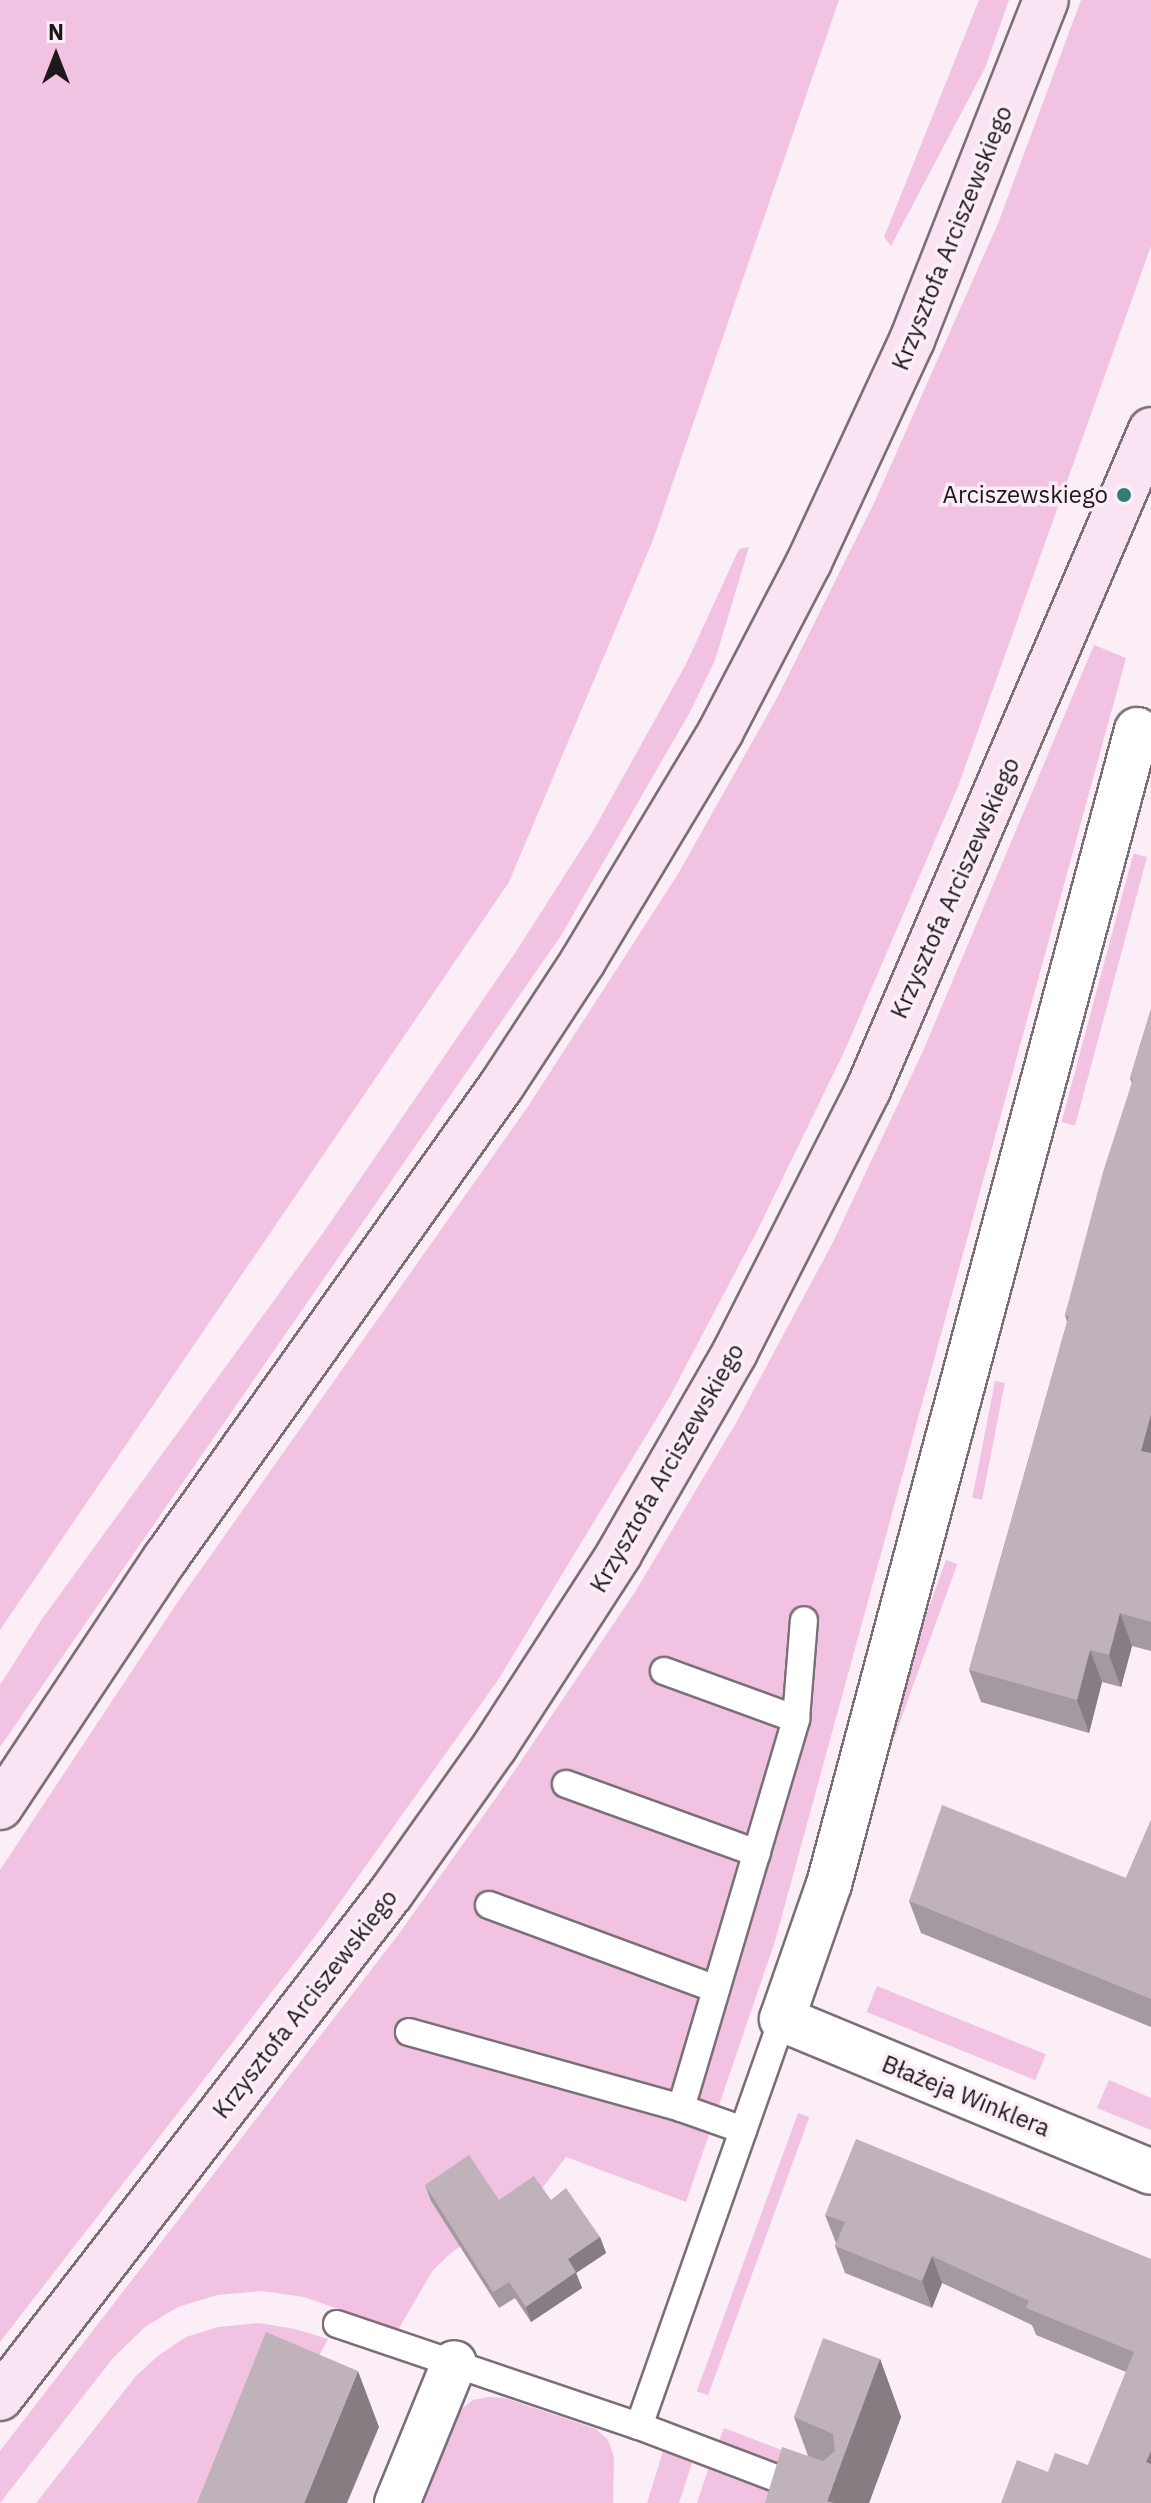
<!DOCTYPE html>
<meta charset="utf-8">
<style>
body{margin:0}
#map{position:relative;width:1151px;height:2503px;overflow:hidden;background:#fbeef7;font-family:"IBM Plex Sans",sans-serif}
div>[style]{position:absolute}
.green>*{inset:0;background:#f2c2e3;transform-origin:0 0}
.roads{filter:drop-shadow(2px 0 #7b6f77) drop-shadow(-2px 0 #7b6f77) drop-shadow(0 2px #7b6f77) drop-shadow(0 -2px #7b6f77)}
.service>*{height:26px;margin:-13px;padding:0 13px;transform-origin:13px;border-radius:13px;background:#fff}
.minor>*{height:44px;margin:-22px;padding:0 22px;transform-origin:22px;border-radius:22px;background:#fff}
.secondary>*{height:44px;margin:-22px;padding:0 22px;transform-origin:22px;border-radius:22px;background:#fae3f3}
.wall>*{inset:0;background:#a499a1}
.shaded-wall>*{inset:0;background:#867d83}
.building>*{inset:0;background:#bfb2bb}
.dots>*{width:22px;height:22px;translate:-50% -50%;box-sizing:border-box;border:4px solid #fbeef7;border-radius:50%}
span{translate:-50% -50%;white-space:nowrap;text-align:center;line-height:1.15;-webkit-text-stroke:7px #fbeef7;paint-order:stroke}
.street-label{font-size:24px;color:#1d181b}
.poi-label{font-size:24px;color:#1d181b}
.right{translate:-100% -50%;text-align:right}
.north{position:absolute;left:16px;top:16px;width:80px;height:80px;-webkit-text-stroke:6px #fbeef7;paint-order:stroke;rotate:0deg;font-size:22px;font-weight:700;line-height:32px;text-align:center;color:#1d181b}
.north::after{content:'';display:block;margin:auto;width:28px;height:36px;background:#1d181b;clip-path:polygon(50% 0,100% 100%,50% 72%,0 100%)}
</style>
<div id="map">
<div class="green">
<i style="clip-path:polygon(0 0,839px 0,653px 540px,509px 882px,0 1630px)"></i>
<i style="clip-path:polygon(979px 0,1009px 0,985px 68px,891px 246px,884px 237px)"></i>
<i style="clip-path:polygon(1081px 0,1151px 0,1151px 246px,959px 784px,845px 1050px,757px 1231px,669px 1398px,498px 1680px,323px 1926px,0 2342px,0 1870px,177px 1603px,527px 1108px,678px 874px,778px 696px,875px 501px,999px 221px)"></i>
<i style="clip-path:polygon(749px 547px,715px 660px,690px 712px,562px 934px,0 1747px,0 1685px,42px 1619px,323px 1233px,515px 953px,593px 831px,686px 664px,739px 549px)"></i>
<i style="clip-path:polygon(1094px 645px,1126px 658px,775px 1941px,686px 2202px,566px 2157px,540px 2191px,451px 2253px,433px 2270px,398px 2330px,304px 2297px,262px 2291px,217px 2295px,178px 2307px,145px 2327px,113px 2358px,0 2503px,0 2451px,398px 1935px,498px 1795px,635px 1592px,736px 1423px,832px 1244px,923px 1051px)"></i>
<i style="left:1147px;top:857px;width:278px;height:14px;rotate:105deg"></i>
<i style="left:995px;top:1381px;width:10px;height:119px;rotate:11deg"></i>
<i style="left:946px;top:1560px;width:12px;height:415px;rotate:20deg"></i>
<i style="left:877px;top:1986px;width:182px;height:28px;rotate:22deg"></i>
<i style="clip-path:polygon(1109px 2080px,1151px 2098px,1151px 2130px,1097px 2108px)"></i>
<i style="left:798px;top:2113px;width:12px;height:296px;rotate:20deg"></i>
<i style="clip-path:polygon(259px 2323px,295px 2329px,328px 2339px,240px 2503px,36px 2503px,136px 2376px,159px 2355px,186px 2337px,218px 2327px)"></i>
<i style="clip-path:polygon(489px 2397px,505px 2398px,596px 2429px,608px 2440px,614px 2457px,613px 2503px,417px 2503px,460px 2410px,473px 2400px)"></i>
<i style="left:724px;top:2428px;width:102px;height:15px;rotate:21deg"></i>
<i style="clip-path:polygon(663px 2451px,692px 2463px,679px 2503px,647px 2503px)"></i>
<i style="clip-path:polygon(708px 2469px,799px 2503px,697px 2503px)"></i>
</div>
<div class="roads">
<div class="service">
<i style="left:664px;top:1671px;width:140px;rotate:20deg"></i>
<i style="left:566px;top:1784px;width:203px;rotate:19.9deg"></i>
<i style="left:489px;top:1905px;width:242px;rotate:20.3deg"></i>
<i style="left:409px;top:2032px;width:282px;rotate:15.6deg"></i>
<i style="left:681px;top:2108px;width:66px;rotate:19.5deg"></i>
<i style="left:681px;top:2108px;width:406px;rotate:-73.5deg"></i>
<i style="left:796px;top:1719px;width:99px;rotate:-85.4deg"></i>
<i style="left:337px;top:2324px;width:319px;rotate:18.7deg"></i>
<i style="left:639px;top:2426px;width:217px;rotate:20.8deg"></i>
<i style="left:639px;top:2426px;width:431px;rotate:-70.6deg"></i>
</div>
<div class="minor">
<i style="left:1137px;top:730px;width:1194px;rotate:104.94deg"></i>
<i style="left:829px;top:1884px;width:143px;rotate:109.2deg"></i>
<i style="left:782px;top:2019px;width:399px;rotate:22.5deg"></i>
<i style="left:397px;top:2503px;width:151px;rotate:-67.8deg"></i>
</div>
<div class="secondary">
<i style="left:0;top:1807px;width:298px;rotate:-56.4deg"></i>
<i style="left:165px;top:1559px;width:582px;rotate:-54.59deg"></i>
<i style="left:502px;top:1085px;width:148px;rotate:-56.8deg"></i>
<i style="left:583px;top:961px;width:268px;rotate:-59deg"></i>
<i style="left:721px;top:731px;width:191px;rotate:-62.5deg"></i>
<i style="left:809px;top:562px;width:245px;rotate:-65.1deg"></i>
<i style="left:912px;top:340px;width:365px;rotate:-68.5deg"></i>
<i style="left:0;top:2398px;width:639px;rotate:-52.25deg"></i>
<i style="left:391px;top:1893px;width:180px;rotate:-54.7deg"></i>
<i style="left:495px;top:1746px;width:229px;rotate:-57.1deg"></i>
<i style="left:619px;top:1554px;width:233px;rotate:-60.1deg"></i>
<i style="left:735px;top:1352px;width:294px;rotate:-63.1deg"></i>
<i style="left:868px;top:1090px;width:718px;rotate:-66.79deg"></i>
</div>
</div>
<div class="wall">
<i style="clip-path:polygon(1151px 1009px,1151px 1651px,1132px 1646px,1121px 1687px,1102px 1682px,1089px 1733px,981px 1702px,969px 1670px,1067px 1322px,1065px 1315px,1132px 1084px,1130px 1078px)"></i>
<i style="clip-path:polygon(1151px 1820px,1151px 2027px,921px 1933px,909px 1901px,1126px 1878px)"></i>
<i style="clip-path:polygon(425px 2185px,499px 2200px,551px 2200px,600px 2237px,606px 2253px,576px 2273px,582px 2288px,531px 2322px,515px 2298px,499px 2308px,431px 2201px)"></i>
<i style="clip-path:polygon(825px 2215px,1151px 2259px,1151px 2503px,1048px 2472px,1088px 2465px,1126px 2372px,1036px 2335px,1032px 2325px,942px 2283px,932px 2308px,845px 2273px,835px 2246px,836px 2243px)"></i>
<i style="clip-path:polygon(880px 2359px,901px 2417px,869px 2503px,808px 2456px,794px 2417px)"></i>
</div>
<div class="shaded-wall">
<i style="clip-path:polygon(1151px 1414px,1151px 1478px,1141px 1451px)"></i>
<i style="clip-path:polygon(1120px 1613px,1132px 1646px,1121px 1687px,1109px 1655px)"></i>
<i style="clip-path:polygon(1090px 1650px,1102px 1682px,1089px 1733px,1077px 1700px)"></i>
<i style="clip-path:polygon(600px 2237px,606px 2253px,576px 2273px,582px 2288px,531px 2322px,526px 2307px,568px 2259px)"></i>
<i style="clip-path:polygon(932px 2256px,942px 2283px,932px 2308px,922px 2281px)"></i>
<i style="clip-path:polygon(880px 2359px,901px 2417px,869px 2503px,828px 2503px,827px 2501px)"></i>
<i style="clip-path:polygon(358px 2371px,379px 2427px,347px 2503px,304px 2503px)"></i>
<i style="clip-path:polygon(1151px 2451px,1151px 2476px,1146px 2462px)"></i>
</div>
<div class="building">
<i style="clip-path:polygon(1151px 1009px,1151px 1414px,1141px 1451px,1151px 1453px,1151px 1622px,1120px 1613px,1109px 1655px,1090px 1650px,1077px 1700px,969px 1670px,1069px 1316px,1065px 1315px,1103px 1172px,1133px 1079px,1130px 1078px)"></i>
<i style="clip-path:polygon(942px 1805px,1126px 1878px,1151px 1820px,1151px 1999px,909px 1901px)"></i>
<i style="clip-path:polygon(856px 2139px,1151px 2259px,1151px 2451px,1146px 2462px,1151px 2464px,1151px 2503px,1001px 2503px,1017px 2460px,1048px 2472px,1055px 2453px,1088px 2465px,1134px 2352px,1026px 2308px,1029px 2301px,932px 2256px,922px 2281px,835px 2246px,845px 2222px,825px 2215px)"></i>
<i style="clip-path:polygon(469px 2155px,499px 2200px,534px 2176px,551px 2200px,566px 2188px,600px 2237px,568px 2259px,576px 2272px,526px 2307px,509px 2282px,493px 2292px,425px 2185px)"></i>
<i style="clip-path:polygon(266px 2332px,358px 2371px,304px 2503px,197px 2503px)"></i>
<i style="clip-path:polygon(823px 2338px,880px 2359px,827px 2501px,834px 2503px,765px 2503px,782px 2447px,823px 2461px,835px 2451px,833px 2434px,794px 2417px)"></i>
</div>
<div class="dots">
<i style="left:1124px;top:495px;background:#357c76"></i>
</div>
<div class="street-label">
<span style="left:952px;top:238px;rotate:-68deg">Krzysztofa Arciszewskiego</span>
<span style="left:955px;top:888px;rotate:-66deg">Krzysztofa Arciszewskiego</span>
<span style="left:667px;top:1468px;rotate:-60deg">Krzysztofa Arciszewskiego</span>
<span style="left:305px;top:2004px;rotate:-52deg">Krzysztofa Arciszewskiego</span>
<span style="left:966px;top:2096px;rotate:22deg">Błażeja Winklera</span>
</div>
<div class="poi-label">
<span class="right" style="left:1108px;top:495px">Arciszewskiego</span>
</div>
<div class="north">N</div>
</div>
